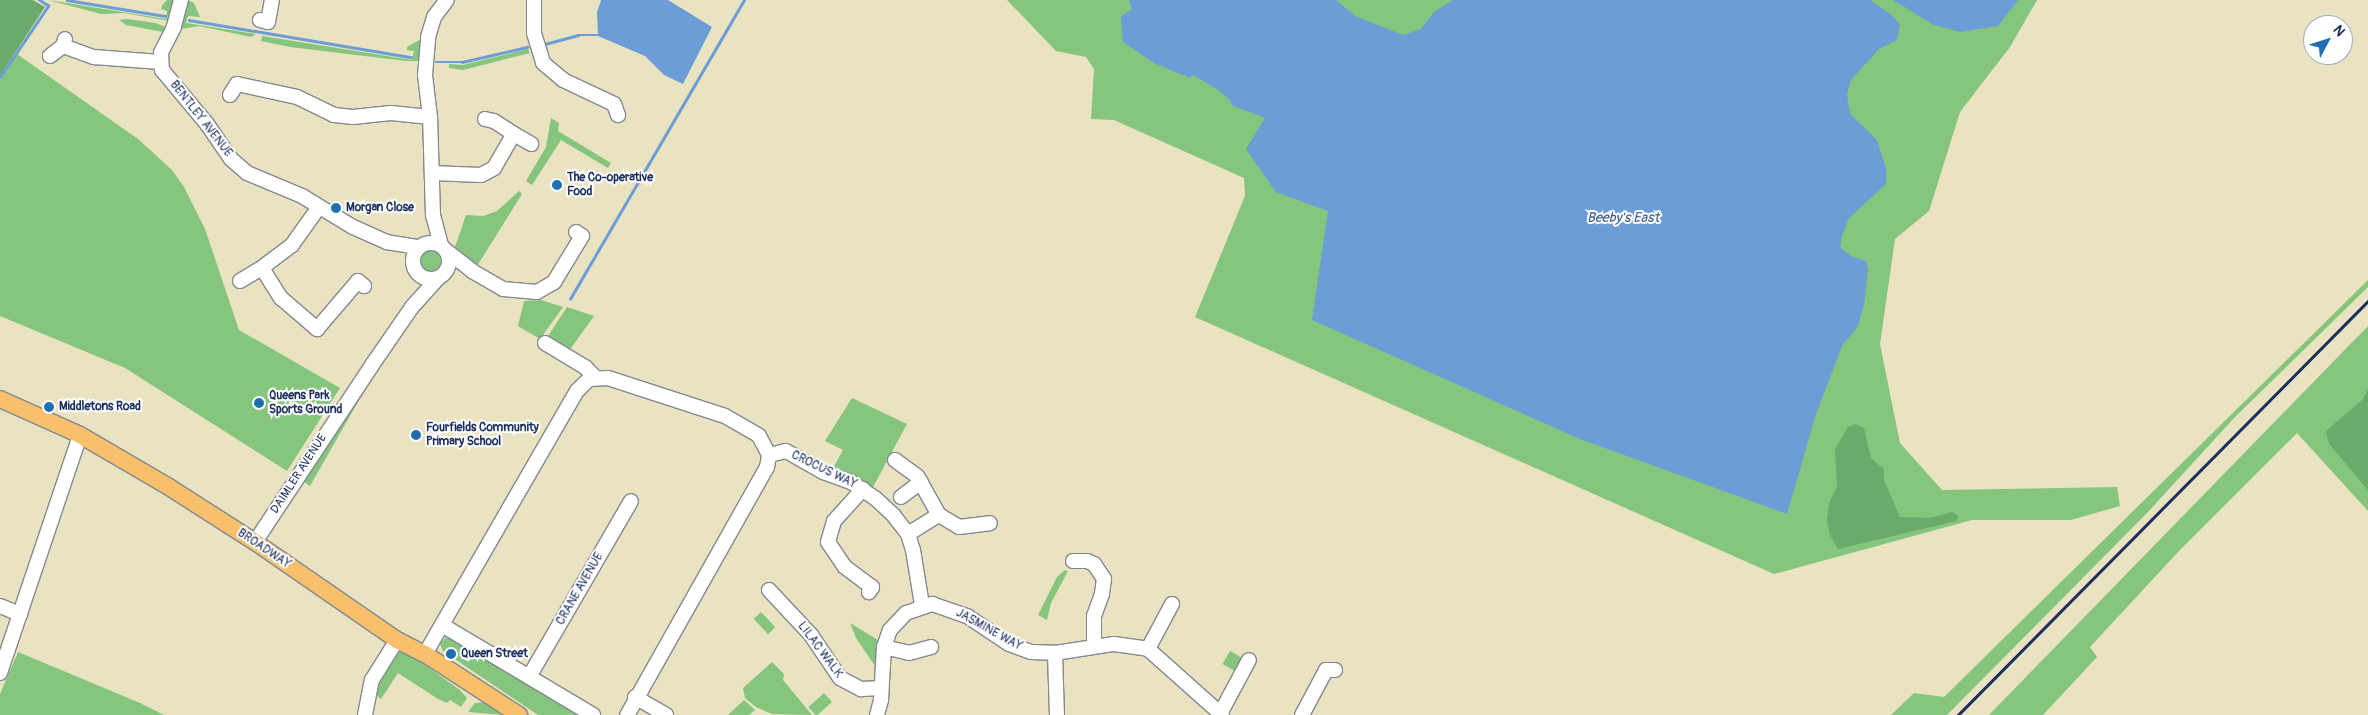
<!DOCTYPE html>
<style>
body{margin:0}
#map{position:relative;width:2368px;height:715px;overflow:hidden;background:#eae3c2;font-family:Pangolin,sans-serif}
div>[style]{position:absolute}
.green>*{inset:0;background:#85c57d;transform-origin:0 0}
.round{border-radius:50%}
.forest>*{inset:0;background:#6caa6c}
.water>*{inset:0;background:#6b9ed6}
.stream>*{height:2.5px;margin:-1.25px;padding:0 1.25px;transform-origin:1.25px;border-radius:1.25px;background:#6b9ed6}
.roads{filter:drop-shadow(1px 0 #828990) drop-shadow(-1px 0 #828990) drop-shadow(0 1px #828990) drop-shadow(0 -1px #828990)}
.minor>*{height:14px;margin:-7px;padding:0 7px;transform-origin:7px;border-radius:7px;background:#fff}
.minor>.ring{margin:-7px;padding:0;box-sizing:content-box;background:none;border:14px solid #fff;border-radius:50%}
.major>*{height:16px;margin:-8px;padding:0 8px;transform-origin:8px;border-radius:8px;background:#f8bf6c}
.rail>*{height:2.5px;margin:-1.25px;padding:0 1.25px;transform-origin:1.25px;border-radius:1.25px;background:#1b2f5e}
.dots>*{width:14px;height:14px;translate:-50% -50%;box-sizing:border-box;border:2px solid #fff;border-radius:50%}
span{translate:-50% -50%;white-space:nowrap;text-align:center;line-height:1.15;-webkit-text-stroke:4px #fff;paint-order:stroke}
.street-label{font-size:12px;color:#1b2f5e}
.poi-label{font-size:12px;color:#1b2f5e;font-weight:700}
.left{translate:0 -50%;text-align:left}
.water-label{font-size:14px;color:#3b5b8e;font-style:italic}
.north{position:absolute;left:2303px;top:15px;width:50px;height:50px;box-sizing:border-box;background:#fff;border:1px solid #a4acbf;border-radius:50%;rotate:50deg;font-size:14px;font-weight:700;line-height:20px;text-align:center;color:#1b2f5e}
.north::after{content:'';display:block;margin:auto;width:18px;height:22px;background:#1f6fb2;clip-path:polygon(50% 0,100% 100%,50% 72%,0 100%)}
</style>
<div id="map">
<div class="green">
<i style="clip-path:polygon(48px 0,166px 19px,167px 11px,161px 9px,163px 4px,167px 0,174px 0,169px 21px,124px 13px,101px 14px)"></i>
<i style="clip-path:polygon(188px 0,194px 3px,200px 17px,188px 16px,186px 23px,256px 34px,251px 37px,199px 26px,181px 29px)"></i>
<i style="clip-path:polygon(1007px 0,2037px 0,2010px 47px,1960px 112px,1929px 211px,1895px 239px,1880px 344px,1900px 443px,1942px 490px,2117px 487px,2120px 506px,2071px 520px,1972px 520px,1774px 574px,1195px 317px,1245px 196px,1244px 178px,1114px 120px,1091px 119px,1094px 69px,1086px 57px,1056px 51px)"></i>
<i style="clip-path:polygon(127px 19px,156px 23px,165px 27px,163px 32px,126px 25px,119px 20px)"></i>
<i style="clip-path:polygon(262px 36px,412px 60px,414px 51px,407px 50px,407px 47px,421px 39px,418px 61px,406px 61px,290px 47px,261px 41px)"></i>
<i style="clip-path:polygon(528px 49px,530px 53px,463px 70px,449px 68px,449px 64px,463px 65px)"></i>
<i style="clip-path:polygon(17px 54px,138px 139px,172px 170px,184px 187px,205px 229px,239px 330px,340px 388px,287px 471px,125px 368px,0 316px,0 80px)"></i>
<i style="clip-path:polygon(551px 118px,559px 123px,558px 131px,611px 163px,608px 168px,561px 140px,532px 185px,526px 181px,546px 147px)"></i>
<i style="clip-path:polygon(519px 191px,522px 194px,477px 266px,455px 247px,466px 215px,483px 216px,497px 211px)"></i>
<i class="round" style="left:421px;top:251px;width:20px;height:20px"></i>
<i style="clip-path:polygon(2368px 280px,2368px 287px,2235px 417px,2147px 513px,1947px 715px,1891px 715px,1914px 693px,1944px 697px)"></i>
<i style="clip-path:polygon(541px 300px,563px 307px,540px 339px,518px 326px,524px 301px)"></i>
<i style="clip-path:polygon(567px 307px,594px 316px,569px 351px,546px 339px)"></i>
<i style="clip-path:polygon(2368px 326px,2368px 511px,2297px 433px,2178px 552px,2090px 647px,2097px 657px,2043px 715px,1989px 715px)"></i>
<i style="clip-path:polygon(377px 372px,358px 402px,310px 486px,303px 481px,348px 409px)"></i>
<i style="clip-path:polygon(852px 398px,907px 424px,872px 489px,832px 470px,843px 450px,825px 441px)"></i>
<i style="clip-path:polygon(1065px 570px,1068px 571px,1051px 603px,1047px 620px,1038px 615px,1057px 577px)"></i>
<i style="left:761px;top:612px;width:21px;height:10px;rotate:47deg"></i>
<i style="clip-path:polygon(850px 623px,878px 640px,875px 666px,856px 638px)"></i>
<i style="clip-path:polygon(445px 638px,454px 638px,584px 715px,538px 715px,443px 651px,440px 644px)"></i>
<i style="clip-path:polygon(404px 650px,460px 690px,467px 698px,461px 707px,450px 700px,447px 703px,438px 699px,398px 673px,381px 699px,376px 695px,380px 679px,397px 652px)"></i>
<i style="left:1230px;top:651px;width:16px;height:15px;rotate:30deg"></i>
<i style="clip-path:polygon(18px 652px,140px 703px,164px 715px,0 715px,0 694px)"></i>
<i style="clip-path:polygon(772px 662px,784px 674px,783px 680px,812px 715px,772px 714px,756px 707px,745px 698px,743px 688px)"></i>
<i style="left:824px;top:693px;width:12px;height:21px;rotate:48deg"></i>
<i style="clip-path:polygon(744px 700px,755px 710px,749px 715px,728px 715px)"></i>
<i style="clip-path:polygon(486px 702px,503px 715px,468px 712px,475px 703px)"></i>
</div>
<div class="forest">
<i style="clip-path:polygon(0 0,33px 0,45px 7px,0 76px)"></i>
<i style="clip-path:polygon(2368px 389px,2368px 490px,2329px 444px,2326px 431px,2363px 399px)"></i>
<i style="clip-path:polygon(1856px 424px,1864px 428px,1871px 458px,1884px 469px,1884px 480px,1900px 517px,1930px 518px,1952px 512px,1959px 516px,1956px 521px,1838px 549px,1830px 535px,1827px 520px,1829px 503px,1837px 487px,1835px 449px,1848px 427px)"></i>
</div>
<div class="water">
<i style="clip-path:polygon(601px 0,668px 0,712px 27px,683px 84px,664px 75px,645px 56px,598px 36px,597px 12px)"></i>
<i style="clip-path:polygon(1129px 0,1336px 0,1355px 16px,1403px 35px,1421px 29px,1434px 12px,1453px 0,1870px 0,1893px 16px,1900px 25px,1897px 40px,1879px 49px,1851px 80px,1847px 94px,1850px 114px,1877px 140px,1886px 168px,1886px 184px,1849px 218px,1842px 236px,1840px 247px,1851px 256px,1866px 261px,1868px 270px,1864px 305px,1858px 326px,1842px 346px,1816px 414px,1787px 514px,1580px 439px,1312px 320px,1328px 211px,1276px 192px,1246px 149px,1265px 118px,1231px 105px,1231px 101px,1217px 89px,1193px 75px,1190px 78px,1154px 63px,1123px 42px,1121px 16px,1132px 10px)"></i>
<i style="clip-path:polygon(1893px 0,2018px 0,1998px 26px,1960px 32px,1934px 25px)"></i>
</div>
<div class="stream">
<i style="left:67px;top:0;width:99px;rotate:9.3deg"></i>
<i style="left:189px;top:20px;width:225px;rotate:9.5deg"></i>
<i style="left:545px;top:44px;width:34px;rotate:-15deg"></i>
<i style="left:578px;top:35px;width:21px"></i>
<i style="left:436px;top:62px;width:26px"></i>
<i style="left:462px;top:62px;width:67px;rotate:-13deg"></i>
<i style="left:0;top:77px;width:86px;rotate:-55.9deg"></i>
<i style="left:48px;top:6px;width:11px;rotate:-146deg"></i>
<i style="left:570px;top:299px;width:346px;rotate:-59.8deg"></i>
</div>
<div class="roads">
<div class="minor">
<i style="left:181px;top:0;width:28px;rotate:105deg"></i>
<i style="left:174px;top:27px;width:29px;rotate:117deg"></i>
<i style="left:161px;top:53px;width:17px;rotate:87deg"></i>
<i style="left:162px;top:70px;width:70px;rotate:50.2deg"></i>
<i style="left:207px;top:124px;width:42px;rotate:55.6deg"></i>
<i style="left:231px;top:159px;width:21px;rotate:41deg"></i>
<i style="left:247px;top:173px;width:60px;rotate:22.7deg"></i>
<i style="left:302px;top:196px;width:60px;rotate:31.3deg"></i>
<i style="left:353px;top:227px;width:36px;rotate:24deg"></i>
<i style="left:386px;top:242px;width:33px;rotate:9deg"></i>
<i style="left:534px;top:0;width:33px;rotate:90deg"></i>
<i style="left:534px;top:33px;width:31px;rotate:73deg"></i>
<i style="left:543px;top:63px;width:26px;rotate:40deg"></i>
<i style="left:563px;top:80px;width:56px;rotate:25.2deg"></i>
<i style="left:614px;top:104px;width:12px;rotate:70deg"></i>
<i style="left:260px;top:20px;width:8px;rotate:14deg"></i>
<i style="left:268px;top:22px;width:22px;rotate:-80deg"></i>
<i style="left:63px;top:46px;width:33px;rotate:20deg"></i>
<i style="left:94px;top:57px;width:66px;rotate:4.3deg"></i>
<i style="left:50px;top:56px;width:16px;rotate:-38deg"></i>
<i style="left:63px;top:46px;width:7px;rotate:-74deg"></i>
<i style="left:230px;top:95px;width:13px;rotate:-58deg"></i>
<i style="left:237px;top:84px;width:61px;rotate:12.2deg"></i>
<i style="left:297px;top:97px;width:41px;rotate:25.9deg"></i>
<i style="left:334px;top:115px;width:19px;rotate:6deg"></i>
<i style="left:353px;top:117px;width:38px;rotate:-6deg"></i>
<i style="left:391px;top:113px;width:39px;rotate:6deg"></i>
<i style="left:485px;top:119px;width:9px;rotate:13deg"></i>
<i style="left:494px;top:121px;width:24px;rotate:33deg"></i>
<i style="left:432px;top:173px;width:49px;rotate:2.3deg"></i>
<i style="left:481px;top:175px;width:15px;rotate:-28deg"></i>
<i style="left:494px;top:168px;width:39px;rotate:-60deg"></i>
<i style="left:514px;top:134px;width:20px;rotate:30deg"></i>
<i style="left:319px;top:207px;width:47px;rotate:125.4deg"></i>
<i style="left:292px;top:245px;width:38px;rotate:143deg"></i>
<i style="left:262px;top:268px;width:36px;rotate:58deg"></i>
<i style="left:281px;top:298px;width:48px;rotate:40.7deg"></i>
<i style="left:317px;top:329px;width:63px;rotate:-49.5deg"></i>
<i style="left:358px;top:281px;width:8px;rotate:40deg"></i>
<i class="ring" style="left:413px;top:243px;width:22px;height:22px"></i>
<i style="left:441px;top:245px;width:30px;rotate:-105deg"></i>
<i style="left:433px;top:216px;width:99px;rotate:-91.7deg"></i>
<i style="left:430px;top:117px;width:42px;rotate:-96.8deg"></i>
<i style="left:425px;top:75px;width:38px;rotate:-85deg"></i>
<i style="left:428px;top:37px;width:21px;rotate:-73deg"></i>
<i style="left:434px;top:17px;width:21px;rotate:-53deg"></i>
<i style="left:448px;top:252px;width:31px;rotate:38deg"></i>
<i style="left:472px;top:271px;width:36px;rotate:30deg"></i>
<i style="left:503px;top:289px;width:34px;rotate:5deg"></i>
<i style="left:537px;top:292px;width:20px;rotate:-30deg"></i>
<i style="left:554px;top:282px;width:54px;rotate:-58.7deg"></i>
<i style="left:582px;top:236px;width:7px;rotate:-146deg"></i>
<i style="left:240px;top:281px;width:26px;rotate:-31deg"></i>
<i style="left:545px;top:343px;width:47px;rotate:31deg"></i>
<i style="left:585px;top:367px;width:14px;rotate:45deg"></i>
<i style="left:769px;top:455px;width:17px;rotate:-13deg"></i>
<i style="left:786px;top:451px;width:43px;rotate:29.6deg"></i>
<i style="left:823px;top:472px;width:30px;rotate:20deg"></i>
<i style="left:851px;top:482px;width:29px;rotate:34deg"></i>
<i style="left:875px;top:498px;width:26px;rotate:43deg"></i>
<i style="left:894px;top:516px;width:23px;rotate:52deg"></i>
<i style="left:908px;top:534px;width:17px;rotate:73deg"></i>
<i style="left:913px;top:550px;width:56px;rotate:80.7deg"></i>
<i style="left:895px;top:460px;width:27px;rotate:36deg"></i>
<i style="left:917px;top:476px;width:45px;rotate:60.6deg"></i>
<i style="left:863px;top:489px;width:43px;rotate:132.2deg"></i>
<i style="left:834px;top:521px;width:22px;rotate:106deg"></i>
<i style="left:828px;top:542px;width:30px;rotate:56deg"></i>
<i style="left:845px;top:567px;width:34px;rotate:37deg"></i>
<i style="left:872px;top:587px;width:6px;rotate:121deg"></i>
<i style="left:901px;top:497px;width:25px;rotate:-37deg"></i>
<i style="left:908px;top:534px;width:36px;rotate:-32deg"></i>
<i style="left:939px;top:515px;width:23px;rotate:31deg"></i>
<i style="left:959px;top:527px;width:31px;rotate:-7deg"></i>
<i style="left:255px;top:542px;width:212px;rotate:-56.5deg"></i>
<i style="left:372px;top:365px;width:70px;rotate:-55.4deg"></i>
<i style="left:412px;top:307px;width:39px;rotate:-48deg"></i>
<i style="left:1073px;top:561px;width:14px"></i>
<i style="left:1087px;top:561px;width:8px;rotate:23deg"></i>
<i style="left:1094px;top:564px;width:18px;rotate:56deg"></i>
<i style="left:1104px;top:579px;width:15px;rotate:98deg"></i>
<i style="left:1102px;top:594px;width:23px;rotate:110deg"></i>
<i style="left:1094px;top:616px;width:30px;rotate:90deg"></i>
<i style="left:769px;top:590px;width:62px;rotate:47deg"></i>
<i style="left:811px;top:635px;width:52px;rotate:56deg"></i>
<i style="left:840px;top:678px;width:24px;rotate:28deg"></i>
<i style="left:861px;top:689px;width:20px;rotate:-3deg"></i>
<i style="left:0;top:606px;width:22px;rotate:22deg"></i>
<i style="left:442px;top:625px;width:176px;rotate:30.8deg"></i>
<i style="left:884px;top:647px;width:26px;rotate:13deg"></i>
<i style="left:909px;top:653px;width:23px;rotate:-15deg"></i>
<i style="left:1148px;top:649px;width:51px;rotate:-61.9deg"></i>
<i style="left:1055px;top:653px;width:62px;rotate:88.2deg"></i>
<i style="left:425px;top:654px;width:304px;rotate:-60deg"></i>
<i style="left:577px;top:391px;width:17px;rotate:-45deg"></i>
<i style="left:589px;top:379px;width:19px;rotate:-3deg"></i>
<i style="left:608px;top:378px;width:123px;rotate:18deg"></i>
<i style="left:725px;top:416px;width:39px;rotate:30deg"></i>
<i style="left:759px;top:436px;width:21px;rotate:62deg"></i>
<i style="left:769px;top:455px;width:12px;rotate:99deg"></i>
<i style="left:767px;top:467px;width:285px;rotate:119.4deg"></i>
<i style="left:0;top:673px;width:251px;rotate:-71.4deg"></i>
<i style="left:529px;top:677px;width:203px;rotate:-59.9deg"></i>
<i style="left:635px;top:697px;width:36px;rotate:30deg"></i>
<i style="left:1220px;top:714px;width:61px;rotate:-61.8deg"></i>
<i style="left:365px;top:715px;width:36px;rotate:-79deg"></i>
<i style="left:372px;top:680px;width:47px;rotate:-58deg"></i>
<i style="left:877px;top:715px;width:16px;rotate:-75deg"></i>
<i style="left:881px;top:700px;width:53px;rotate:-86.8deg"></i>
<i style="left:884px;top:647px;width:18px;rotate:-71deg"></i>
<i style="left:890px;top:630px;width:23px;rotate:-47deg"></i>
<i style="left:906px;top:613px;width:28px;rotate:-19deg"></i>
<i style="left:932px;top:604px;width:37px;rotate:19deg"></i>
<i style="left:967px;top:616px;width:50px;rotate:33.7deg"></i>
<i style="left:1009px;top:644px;width:23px;rotate:20deg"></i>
<i style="left:1031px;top:652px;width:24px;rotate:2deg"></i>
<i style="left:1055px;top:653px;width:60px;rotate:-8.7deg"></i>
<i style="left:1114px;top:644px;width:34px;rotate:8deg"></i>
<i style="left:1148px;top:649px;width:99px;rotate:41.7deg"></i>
<i style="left:1302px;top:715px;width:51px;rotate:-61.9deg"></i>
<i style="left:1326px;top:670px;width:9px"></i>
</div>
<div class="major">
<i style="left:0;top:399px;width:88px;rotate:24.2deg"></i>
<i style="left:80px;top:435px;width:103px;rotate:30.3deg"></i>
<i style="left:169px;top:487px;width:102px;rotate:32.6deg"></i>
<i style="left:255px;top:542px;width:173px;rotate:34.6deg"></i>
<i style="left:397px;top:640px;width:31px;rotate:27deg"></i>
<i style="left:425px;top:654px;width:112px;rotate:33deg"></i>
</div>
</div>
<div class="rail">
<i style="left:1958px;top:715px;width:583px;rotate:-45.28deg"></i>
</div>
<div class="dots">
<i style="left:557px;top:185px;background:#1f6fb2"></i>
<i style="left:336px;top:208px;background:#1f6fb2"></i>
<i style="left:259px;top:403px;background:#1f6fb2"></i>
<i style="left:49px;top:407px;background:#1f6fb2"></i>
<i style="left:416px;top:435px;background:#1f6fb2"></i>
<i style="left:451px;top:654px;background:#1f6fb2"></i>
</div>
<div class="street-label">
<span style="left:201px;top:119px;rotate:52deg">BENTLEY AVENUE</span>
<span style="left:824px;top:470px;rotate:26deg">CROCUS WAY</span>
<span style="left:299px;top:474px;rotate:-57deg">DAIMLER AVENUE</span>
<span style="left:264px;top:549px;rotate:34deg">BROADWAY</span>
<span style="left:580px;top:589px;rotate:-60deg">CRANE AVENUE</span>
<span style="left:989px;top:630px;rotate:29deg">JASMINE WAY</span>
<span style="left:820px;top:650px;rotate:53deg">LILAC WALK</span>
</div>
<div class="poi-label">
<span class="left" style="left:567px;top:185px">The Co-operative<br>Food</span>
<span class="left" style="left:346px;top:208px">Morgan Close</span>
<span class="left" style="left:269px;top:403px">Queens Park<br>Sports Ground</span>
<span class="left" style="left:59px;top:407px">Middletons Road</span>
<span class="left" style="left:426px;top:435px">Fourfields Community<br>Primary School</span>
<span class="left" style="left:461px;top:654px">Queen Street</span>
</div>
<div class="water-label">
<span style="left:1623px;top:218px">Beeby's East</span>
</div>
<div class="north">N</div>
</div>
